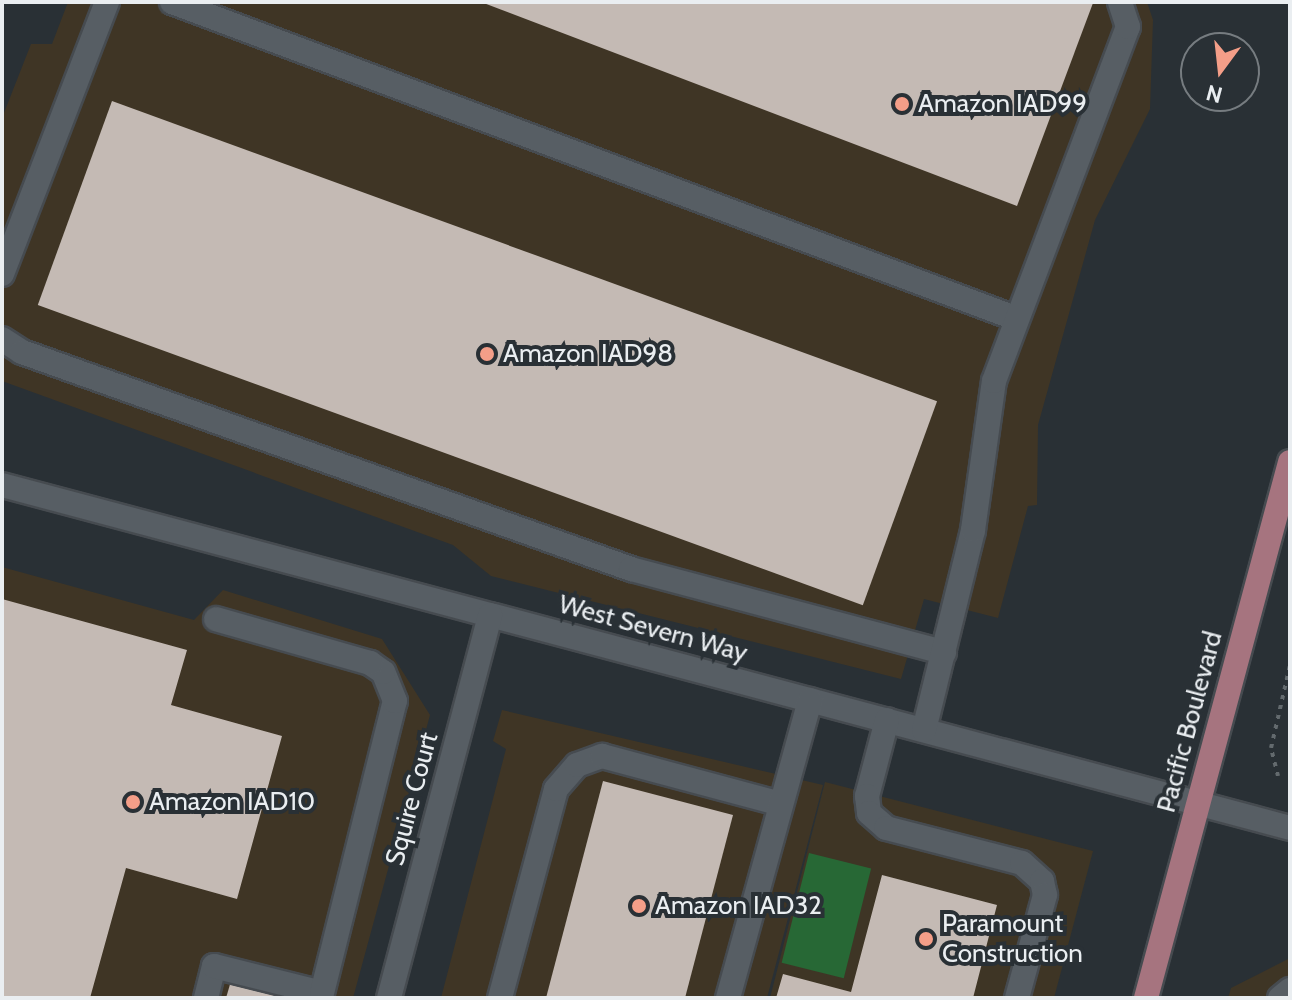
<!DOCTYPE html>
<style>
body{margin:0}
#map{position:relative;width:1292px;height:1000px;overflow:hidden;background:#293035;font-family:Cabin,sans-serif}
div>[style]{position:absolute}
.commercial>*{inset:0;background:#3e3525}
.industrial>*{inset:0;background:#3f3525}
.green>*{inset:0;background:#276835;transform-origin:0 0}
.building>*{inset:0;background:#c4bab4;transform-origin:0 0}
.path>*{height:4px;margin-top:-2px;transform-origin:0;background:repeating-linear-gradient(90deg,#636a6e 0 4px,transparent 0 10px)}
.roads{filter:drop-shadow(2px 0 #464b50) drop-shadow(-2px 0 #464b50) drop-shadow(0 2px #464b50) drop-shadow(0 -2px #464b50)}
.minor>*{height:24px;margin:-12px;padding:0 12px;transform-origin:12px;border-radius:12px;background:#575e64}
.major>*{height:24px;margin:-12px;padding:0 12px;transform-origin:12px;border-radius:12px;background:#a6747f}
.dots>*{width:22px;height:22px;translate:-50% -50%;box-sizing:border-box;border:4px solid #293035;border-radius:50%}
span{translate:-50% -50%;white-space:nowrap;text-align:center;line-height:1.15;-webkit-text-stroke:8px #293035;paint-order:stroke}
.poi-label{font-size:26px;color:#eaeef1}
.left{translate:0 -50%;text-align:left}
.street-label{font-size:26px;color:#eaeef1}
.frame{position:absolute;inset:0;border:4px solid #eaeef1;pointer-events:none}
.north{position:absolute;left:1180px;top:32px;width:80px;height:80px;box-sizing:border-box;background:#293035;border:2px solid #767c80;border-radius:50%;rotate:195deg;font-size:22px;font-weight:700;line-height:32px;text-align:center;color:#eaeef1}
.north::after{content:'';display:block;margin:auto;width:28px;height:36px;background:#f49e88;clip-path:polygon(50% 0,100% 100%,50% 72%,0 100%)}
</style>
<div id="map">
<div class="commercial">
<i style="clip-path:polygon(825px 782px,1093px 851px,1054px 998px,770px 998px)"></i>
<i style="clip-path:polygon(1290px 958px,1290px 998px,1228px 998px,1231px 988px)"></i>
</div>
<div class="industrial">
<i style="clip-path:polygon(68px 2px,1147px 2px,1153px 20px,1150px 109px,1095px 220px,1038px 425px,1037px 505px,1028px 506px,998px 618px,924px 599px,901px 679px,491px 576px,453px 545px,2px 381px,2px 118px,31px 44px,52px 44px)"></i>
<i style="clip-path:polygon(2px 567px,194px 620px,223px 590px,382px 639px,430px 715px,353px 998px,2px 998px)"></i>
<i style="clip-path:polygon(502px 710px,823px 785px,767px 998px,441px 998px,506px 749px,493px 741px)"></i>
</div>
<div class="green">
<i style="left:809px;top:853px;width:64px;height:113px;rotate:14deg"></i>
</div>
<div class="building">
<i style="clip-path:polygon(481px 2px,1092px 2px,1093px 3px,1017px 206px)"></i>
<i style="left:112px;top:101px;width:878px;height:217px;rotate:20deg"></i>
<i style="clip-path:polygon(2px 599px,187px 650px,171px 705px,282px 736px,237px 899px,126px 868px,90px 998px,2px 998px)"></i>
<i style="clip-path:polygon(603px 781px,733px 815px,685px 998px,546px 998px)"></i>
<i style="clip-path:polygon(882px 875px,997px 905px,973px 998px,776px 998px,783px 974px,851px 992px)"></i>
<i style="clip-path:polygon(231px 981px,288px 997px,288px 998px,226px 998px)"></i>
</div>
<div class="path">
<i style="left:1278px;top:776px;width:29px;rotate:-104deg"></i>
<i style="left:1271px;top:748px;width:85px;rotate:-77.1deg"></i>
</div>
<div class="roads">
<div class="minor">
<i style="left:172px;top:2px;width:900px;rotate:20.55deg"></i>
<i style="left:2px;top:274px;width:292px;rotate:-68.9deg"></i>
<i style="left:2px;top:339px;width:24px;rotate:33deg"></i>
<i style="left:22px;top:352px;width:647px;rotate:19.61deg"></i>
<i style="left:631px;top:569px;width:324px;rotate:14.9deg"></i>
<i style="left:2px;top:485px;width:1333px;rotate:14.91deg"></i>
<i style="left:887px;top:720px;width:79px;rotate:104.7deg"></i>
<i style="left:867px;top:796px;width:17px;rotate:83deg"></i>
<i style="left:869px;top:813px;width:23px;rotate:41deg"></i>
<i style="left:886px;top:828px;width:140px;rotate:14.4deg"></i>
<i style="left:1022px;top:863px;width:27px;rotate:42deg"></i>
<i style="left:1042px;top:881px;width:14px;rotate:78deg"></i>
<i style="left:1045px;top:895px;width:107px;rotate:105.2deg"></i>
<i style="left:924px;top:730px;width:206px;rotate:-76.2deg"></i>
<i style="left:973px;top:530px;width:150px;rotate:-82deg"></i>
<i style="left:994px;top:381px;width:379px;rotate:-69.3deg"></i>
<i style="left:1128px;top:27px;width:26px;rotate:-108deg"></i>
<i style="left:206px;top:998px;width:33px;rotate:-76deg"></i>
<i style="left:214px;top:966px;width:111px;rotate:14deg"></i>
<i style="left:322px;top:993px;width:301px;rotate:-76deg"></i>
<i style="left:395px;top:701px;width:31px;rotate:-112deg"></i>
<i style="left:383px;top:672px;width:16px;rotate:-145deg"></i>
<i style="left:370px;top:663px;width:160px;rotate:-164.1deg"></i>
<i style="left:389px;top:998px;width:396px;rotate:-75.2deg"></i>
<i style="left:500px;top:998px;width:216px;rotate:-75deg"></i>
<i style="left:556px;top:789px;width:32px;rotate:-49deg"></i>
<i style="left:577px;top:765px;width:27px;rotate:-20deg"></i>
<i style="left:602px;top:756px;width:185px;rotate:15deg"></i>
<i style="left:728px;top:998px;width:309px;rotate:-74.6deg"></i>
<i style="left:1280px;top:998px;width:13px;rotate:-39deg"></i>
</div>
<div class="major">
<i style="left:1146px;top:998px;width:555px;rotate:-74.96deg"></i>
</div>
</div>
<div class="dots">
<i style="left:902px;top:104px;background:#f49e88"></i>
<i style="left:487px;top:354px;background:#f49e88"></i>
<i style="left:133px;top:802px;background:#f49e88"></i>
<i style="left:639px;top:906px;background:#f49e88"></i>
<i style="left:926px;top:939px;background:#f49e88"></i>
</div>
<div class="poi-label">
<span class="left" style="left:918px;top:104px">Amazon IAD99</span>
<span class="left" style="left:503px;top:354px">Amazon IAD98</span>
<span class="left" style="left:149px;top:802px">Amazon IAD10</span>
<span class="left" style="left:655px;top:906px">Amazon IAD32</span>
<span class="left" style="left:942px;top:939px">Paramount<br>Construction</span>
</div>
<div class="street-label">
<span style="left:653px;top:629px;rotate:15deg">West Severn Way</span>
<span style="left:1190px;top:722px;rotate:-75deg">Pacific Boulevard</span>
<span style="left:412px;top:799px;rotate:-75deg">Squire Court</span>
</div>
<div class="frame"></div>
<div class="north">N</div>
</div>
